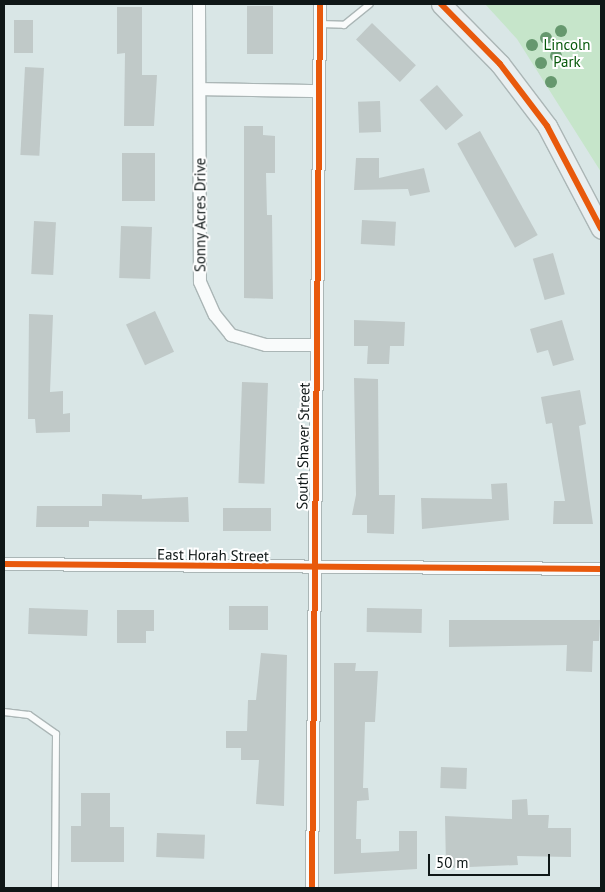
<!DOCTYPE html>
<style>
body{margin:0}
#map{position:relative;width:605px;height:892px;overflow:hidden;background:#d9e6e6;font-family:"PT Sans",sans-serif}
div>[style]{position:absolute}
.green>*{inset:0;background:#c6e5ca}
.building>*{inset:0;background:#c0c9c8;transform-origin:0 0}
.roads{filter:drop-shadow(1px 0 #abb6b6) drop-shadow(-1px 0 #abb6b6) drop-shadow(0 1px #abb6b6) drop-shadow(0 -1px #abb6b6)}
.service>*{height:6px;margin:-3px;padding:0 3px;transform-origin:3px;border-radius:3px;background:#f9fbfb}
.minor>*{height:12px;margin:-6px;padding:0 6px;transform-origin:6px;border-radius:6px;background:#f9fbfb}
.secondary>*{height:19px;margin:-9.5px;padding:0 9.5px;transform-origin:9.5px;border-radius:9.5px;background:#e9eff0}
.cycleway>*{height:6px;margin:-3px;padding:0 3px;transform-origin:3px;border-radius:3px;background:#e8590c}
.trees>*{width:12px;height:12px;margin:-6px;border-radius:50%;background:#66986e}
span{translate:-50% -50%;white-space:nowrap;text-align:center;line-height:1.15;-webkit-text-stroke:4px #fff;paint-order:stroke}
.park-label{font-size:15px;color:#08590b}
.street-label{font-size:15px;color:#0f1717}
.frame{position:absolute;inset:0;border:5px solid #0f1717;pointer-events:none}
.scale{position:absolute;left:428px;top:854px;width:122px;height:22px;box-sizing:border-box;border:2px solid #0f1717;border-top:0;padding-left:6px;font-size:15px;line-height:18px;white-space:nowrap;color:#0f1717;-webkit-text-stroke:4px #fff;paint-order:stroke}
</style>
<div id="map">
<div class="green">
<i style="clip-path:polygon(485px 4px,601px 4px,601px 172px,517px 39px)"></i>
</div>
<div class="building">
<i style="left:247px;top:6px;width:26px;height:48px"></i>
<i style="clip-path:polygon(117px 7px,142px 7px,142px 75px,157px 75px,154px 126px,124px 126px,125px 53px,117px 54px)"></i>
<i style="left:14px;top:20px;width:19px;height:33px"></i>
<i style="left:372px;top:23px;width:61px;height:23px;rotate:44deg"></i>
<i style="left:25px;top:67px;width:19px;height:88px;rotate:3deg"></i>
<i style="left:437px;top:85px;width:40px;height:23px;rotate:49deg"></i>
<i style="left:380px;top:101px;width:31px;height:22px;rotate:88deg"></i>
<i style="clip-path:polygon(244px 126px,263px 126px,263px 135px,275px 136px,275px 173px,266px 173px,267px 215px,272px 215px,273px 299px,244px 298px)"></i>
<i style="left:480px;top:131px;width:119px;height:26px;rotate:61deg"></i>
<i style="left:155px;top:153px;width:48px;height:33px;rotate:90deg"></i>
<i style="clip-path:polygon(356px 158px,379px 158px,379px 178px,424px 168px,430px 192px,410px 196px,408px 189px,354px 190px)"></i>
<i style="left:362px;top:220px;width:34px;height:24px;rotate:3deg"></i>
<i style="left:34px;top:221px;width:22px;height:53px;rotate:3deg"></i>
<i style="left:121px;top:226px;width:31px;height:52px;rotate:2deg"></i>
<i style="left:553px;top:253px;width:43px;height:21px;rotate:74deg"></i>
<i style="left:155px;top:311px;width:45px;height:32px;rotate:65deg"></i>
<i style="clip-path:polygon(29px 314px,53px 315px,50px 392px,63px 391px,63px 414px,70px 413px,70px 432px,36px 433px,35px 419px,28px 419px)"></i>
<i style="clip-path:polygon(354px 320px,405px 322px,404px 346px,390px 346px,389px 364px,367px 364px,368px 346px,354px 346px)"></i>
<i style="clip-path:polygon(562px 320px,574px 360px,553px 366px,548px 350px,537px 353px,530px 329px)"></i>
<i style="clip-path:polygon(354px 378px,378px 379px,379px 495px,395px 495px,394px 534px,367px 533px,367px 515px,352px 515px,356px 495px)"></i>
<i style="left:242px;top:382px;width:26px;height:101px;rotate:2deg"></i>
<i style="clip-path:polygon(580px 390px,586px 424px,579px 426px,593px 524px,553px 524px,554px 501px,565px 501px,552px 423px,546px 424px,541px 397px)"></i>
<i style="clip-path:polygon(507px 483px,509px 520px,422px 529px,421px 498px,492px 499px,491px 484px)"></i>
<i style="clip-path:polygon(102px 494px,142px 495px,142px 499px,188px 497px,189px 522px,89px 521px,89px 527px,36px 527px,37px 506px,102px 506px)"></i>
<i style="left:223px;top:508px;width:48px;height:23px"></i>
<i style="left:229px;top:606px;width:39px;height:24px"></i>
<i style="left:29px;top:608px;width:59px;height:26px;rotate:2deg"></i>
<i style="left:367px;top:608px;width:55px;height:24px;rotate:1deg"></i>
<i style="clip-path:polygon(117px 610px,154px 610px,154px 631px,146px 631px,146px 643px,117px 643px)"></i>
<i style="clip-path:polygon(449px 620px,600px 620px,599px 641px,593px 641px,592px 672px,566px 671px,567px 645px,449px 647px)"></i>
<i style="clip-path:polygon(261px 653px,287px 655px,284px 806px,256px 804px,259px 760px,241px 760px,241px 748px,226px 748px,226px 731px,247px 731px,248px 700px,256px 700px)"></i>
<i style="clip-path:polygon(334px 663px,356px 663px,355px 671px,378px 671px,375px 722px,365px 722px,363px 788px,368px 788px,369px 800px,357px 801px,356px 839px,361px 839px,361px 853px,399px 851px,399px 831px,417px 831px,417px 869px,334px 874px)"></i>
<i style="left:441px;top:767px;width:26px;height:21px;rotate:2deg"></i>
<i style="clip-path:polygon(81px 793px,110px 793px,110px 827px,124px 827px,124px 862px,71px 862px,71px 826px,81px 826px)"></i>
<i style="clip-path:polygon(527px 799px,528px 815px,549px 815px,548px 828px,571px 828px,571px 857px,517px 856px,518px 865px,446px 868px,445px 816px,512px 819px,512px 800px)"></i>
<i style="left:157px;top:833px;width:48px;height:24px;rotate:2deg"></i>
</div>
<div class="roads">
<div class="service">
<i style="left:320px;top:24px;width:24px;rotate:2deg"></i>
<i style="left:344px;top:25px;width:33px;rotate:-39deg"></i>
<i style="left:4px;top:712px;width:25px;rotate:7deg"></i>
<i style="left:29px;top:715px;width:33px;rotate:35deg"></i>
<i style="left:56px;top:734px;width:154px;rotate:90.4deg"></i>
</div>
<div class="minor">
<i style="left:199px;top:4px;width:278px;rotate:89.8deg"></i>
<i style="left:200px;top:282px;width:36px;rotate:66deg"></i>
<i style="left:215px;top:315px;width:26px;rotate:51deg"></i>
<i style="left:231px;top:335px;width:36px;rotate:16deg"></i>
<i style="left:266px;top:345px;width:50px"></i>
<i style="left:201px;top:89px;width:118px;rotate:1deg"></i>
<i style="left:4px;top:564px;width:597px;rotate:0.48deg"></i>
<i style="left:312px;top:888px;width:884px;rotate:-89.48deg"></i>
</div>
<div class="secondary">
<i style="left:441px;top:4px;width:84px;rotate:45.5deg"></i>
<i style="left:500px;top:64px;width:78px;rotate:52.8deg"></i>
<i style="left:547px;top:126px;width:116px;rotate:62.3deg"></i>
</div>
</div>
<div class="cycleway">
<i style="left:441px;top:4px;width:84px;rotate:45.5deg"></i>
<i style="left:500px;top:64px;width:78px;rotate:52.8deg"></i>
<i style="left:547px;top:126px;width:116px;rotate:62.3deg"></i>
<i style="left:4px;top:564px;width:597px;rotate:0.48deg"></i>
<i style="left:312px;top:888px;width:884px;rotate:-89.48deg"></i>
</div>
<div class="trees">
<i style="left:561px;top:31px"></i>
<i style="left:546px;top:38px"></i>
<i style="left:532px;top:45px"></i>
<i style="left:556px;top:56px"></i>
<i style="left:541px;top:63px"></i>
<i style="left:551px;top:82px"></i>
</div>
<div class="park-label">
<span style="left:567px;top:53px">Lincoln<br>Park</span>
</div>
<div class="street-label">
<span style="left:200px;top:215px;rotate:-90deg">Sonny Acres Drive</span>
<span style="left:303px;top:446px;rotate:-89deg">South Shaver Street</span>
<span style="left:213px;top:555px;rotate:1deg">East Horah Street</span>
</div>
<div class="frame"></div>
<div class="scale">50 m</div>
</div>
